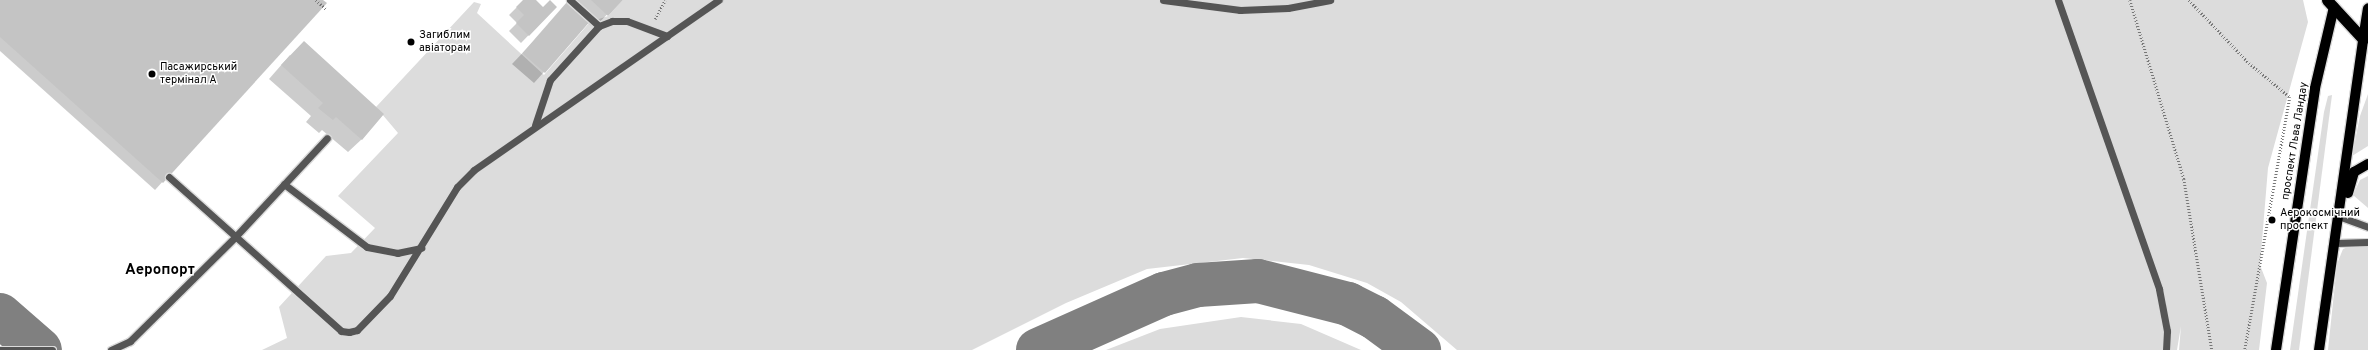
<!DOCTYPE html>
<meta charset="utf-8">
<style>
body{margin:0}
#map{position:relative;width:2368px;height:350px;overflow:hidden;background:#fff;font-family:Overpass,sans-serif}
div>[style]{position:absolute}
.green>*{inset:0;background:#dcdcdc}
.shadow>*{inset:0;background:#0003}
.taxiway>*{height:44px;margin:-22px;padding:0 22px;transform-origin:22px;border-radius:22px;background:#808080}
.building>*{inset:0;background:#c4c4c4;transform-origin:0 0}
.path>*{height:2.5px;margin-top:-1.25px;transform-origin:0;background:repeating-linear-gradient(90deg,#777 0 1px,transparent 0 3px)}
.roads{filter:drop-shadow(1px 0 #dbdbdb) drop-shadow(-1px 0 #dbdbdb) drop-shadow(0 1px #dbdbdb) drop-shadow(0 -1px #dbdbdb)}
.service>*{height:7px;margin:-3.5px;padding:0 3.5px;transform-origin:3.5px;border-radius:3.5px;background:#555}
.primary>*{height:10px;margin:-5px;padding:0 5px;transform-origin:5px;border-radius:5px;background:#000}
.trunk>*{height:11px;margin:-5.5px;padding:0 5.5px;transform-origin:5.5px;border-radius:5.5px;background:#000}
.dots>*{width:11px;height:11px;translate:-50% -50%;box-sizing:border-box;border:2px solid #fff;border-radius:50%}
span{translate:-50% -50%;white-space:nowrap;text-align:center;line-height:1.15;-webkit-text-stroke:3px #fff;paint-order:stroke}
.poi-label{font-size:11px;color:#000}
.left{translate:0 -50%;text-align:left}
.street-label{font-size:11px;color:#000}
.district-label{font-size:15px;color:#000;font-weight:700}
</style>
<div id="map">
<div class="green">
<i style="clip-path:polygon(623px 0,2303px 0,2308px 22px,2268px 168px,2260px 265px,2267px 283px,2259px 350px,2179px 350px,2181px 326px,2177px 350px,1457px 350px,1401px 302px,1367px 283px,1309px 265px,1243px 258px,1147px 269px,1066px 303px,972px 350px,262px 350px,287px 338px,279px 307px,326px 256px,351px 253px,375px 228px,338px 196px,398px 133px,376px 107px,474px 2px,481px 4px,477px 13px,544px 75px,590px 22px,608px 16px)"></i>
<i style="clip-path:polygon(2368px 94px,2368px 146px,2352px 156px,2360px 116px)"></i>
<i style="clip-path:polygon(2332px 95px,2299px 350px,2290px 350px,2324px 112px,2328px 96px)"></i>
<i style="clip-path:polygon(2368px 176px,2368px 208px,2353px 195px,2360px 180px)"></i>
<i style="clip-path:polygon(2353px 245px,2368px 245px,2368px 350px,2328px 350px,2337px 264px,2343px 249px)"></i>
<i style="clip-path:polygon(1241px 317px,1301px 324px,1361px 350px,1106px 350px,1160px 329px)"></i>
</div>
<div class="shadow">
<i style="clip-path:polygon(0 0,322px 0,325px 3px,155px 190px,0 51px)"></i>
<i style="clip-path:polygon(524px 0,534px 0,543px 9px,556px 7px,521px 43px,509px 31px,517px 23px,509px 15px)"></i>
<i style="clip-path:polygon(573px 0,621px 0,594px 28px,588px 23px,534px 83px,512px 64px)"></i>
<i style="clip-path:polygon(290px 55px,362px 139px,348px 152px,322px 130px,319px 133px,306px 122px,311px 116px,269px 79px)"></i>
</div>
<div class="taxiway">
<i style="left:0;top:315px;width:53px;rotate:41.2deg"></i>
<i style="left:1038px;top:350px;width:138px;rotate:-24deg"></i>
<i style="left:1164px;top:294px;width:35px;rotate:-15deg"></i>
<i style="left:1198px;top:285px;width:60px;rotate:-3.8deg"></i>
<i style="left:1258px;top:281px;width:93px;rotate:14.3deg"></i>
<i style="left:1348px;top:304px;width:29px;rotate:27deg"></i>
<i style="left:1374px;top:317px;width:56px;rotate:36.3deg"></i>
</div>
<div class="building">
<i style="clip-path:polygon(0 0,323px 0,327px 3px,163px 183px,0 37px)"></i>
<i style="clip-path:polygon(523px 0,536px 0,543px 7px,550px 0,557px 7px,529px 36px,516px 23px,524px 15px,516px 7px)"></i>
<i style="clip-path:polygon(591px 0,623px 0,608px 16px)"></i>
<i style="left:567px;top:2px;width:30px;height:68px;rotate:41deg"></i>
<i style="clip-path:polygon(304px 41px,384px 114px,362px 140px,336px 117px,333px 120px,318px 108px,323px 103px,281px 65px)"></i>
</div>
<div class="path">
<i style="left:316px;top:0;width:13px;rotate:42deg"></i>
<i style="left:2130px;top:0;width:187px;rotate:73.2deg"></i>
<i style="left:2184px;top:179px;width:173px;rotate:80.7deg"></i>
<i style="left:2189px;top:0;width:87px;rotate:46.4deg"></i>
<i style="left:2249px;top:63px;width:53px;rotate:39.7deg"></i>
<i style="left:2290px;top:97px;width:257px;rotate:100.1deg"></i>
<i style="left:655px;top:19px;width:21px;rotate:-62deg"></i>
</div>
<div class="roads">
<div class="service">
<i style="left:570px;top:0;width:39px;rotate:42deg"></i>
<i style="left:1163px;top:0;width:78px;rotate:7.4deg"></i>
<i style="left:1240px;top:10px;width:48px;rotate:-2.4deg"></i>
<i style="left:1288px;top:8px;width:43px;rotate:-10.8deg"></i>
<i style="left:2058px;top:0;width:306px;rotate:70.7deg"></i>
<i style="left:2159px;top:289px;width:43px;rotate:79.2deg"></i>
<i style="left:2167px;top:331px;width:19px;rotate:93deg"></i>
<i style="left:535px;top:125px;width:47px;rotate:-71.6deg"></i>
<i style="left:550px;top:80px;width:73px;rotate:-47.8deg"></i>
<i style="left:599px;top:26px;width:14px;rotate:-21deg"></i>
<i style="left:612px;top:21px;width:15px"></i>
<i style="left:627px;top:21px;width:43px;rotate:20.6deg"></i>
<i style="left:169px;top:177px;width:231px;rotate:41.8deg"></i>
<i style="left:341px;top:331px;width:8px;rotate:7deg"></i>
<i style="left:349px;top:332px;width:8px;rotate:-14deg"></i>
<i style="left:357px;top:330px;width:47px;rotate:-45.9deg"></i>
<i style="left:390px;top:296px;width:128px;rotate:-58.4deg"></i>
<i style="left:457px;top:187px;width:24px;rotate:-45deg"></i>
<i style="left:474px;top:170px;width:298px;rotate:-34.8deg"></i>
<i style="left:284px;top:184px;width:104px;rotate:37.2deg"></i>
<i style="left:367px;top:247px;width:31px;rotate:11deg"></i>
<i style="left:397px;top:253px;width:25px;rotate:-12deg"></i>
<i style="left:2341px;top:217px;width:29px;rotate:20deg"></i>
<i style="left:2336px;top:243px;width:32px;rotate:-2deg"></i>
<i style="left:0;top:350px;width:52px"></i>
<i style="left:111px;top:350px;width:21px;rotate:-25deg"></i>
<i style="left:130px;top:341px;width:148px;rotate:-44.7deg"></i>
<i style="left:235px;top:237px;width:135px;rotate:-47.1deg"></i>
</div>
<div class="primary">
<i style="left:2348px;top:193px;width:22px;rotate:-74deg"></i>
<i style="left:2354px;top:172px;width:16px;rotate:-30deg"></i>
<i style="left:2276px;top:350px;width:265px;rotate:-81.5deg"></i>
<i style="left:2315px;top:88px;width:83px;rotate:-76.8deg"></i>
<i style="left:2319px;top:350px;width:314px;rotate:-81.9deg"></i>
</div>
<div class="trunk">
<i style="left:2327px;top:0;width:53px;rotate:47.3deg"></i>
<i style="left:2363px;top:39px;width:31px;rotate:-81deg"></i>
</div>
</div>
<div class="dots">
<i style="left:411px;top:42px;background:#000"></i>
<i style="left:152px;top:74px;background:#000"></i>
<i style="left:2272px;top:220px;background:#000"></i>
</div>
<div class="poi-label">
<span class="left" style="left:419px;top:42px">Загиблим<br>авіаторам</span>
<span class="left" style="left:160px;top:74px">Пасажирський<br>термінал A</span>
<span class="left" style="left:2280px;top:220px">Аерокосмічний<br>проспект</span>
</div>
<div class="street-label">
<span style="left:2295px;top:141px;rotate:-81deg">проспект Льва Ландау</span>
</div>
<div class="district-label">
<span style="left:160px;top:271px">Аеропорт</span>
</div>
</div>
